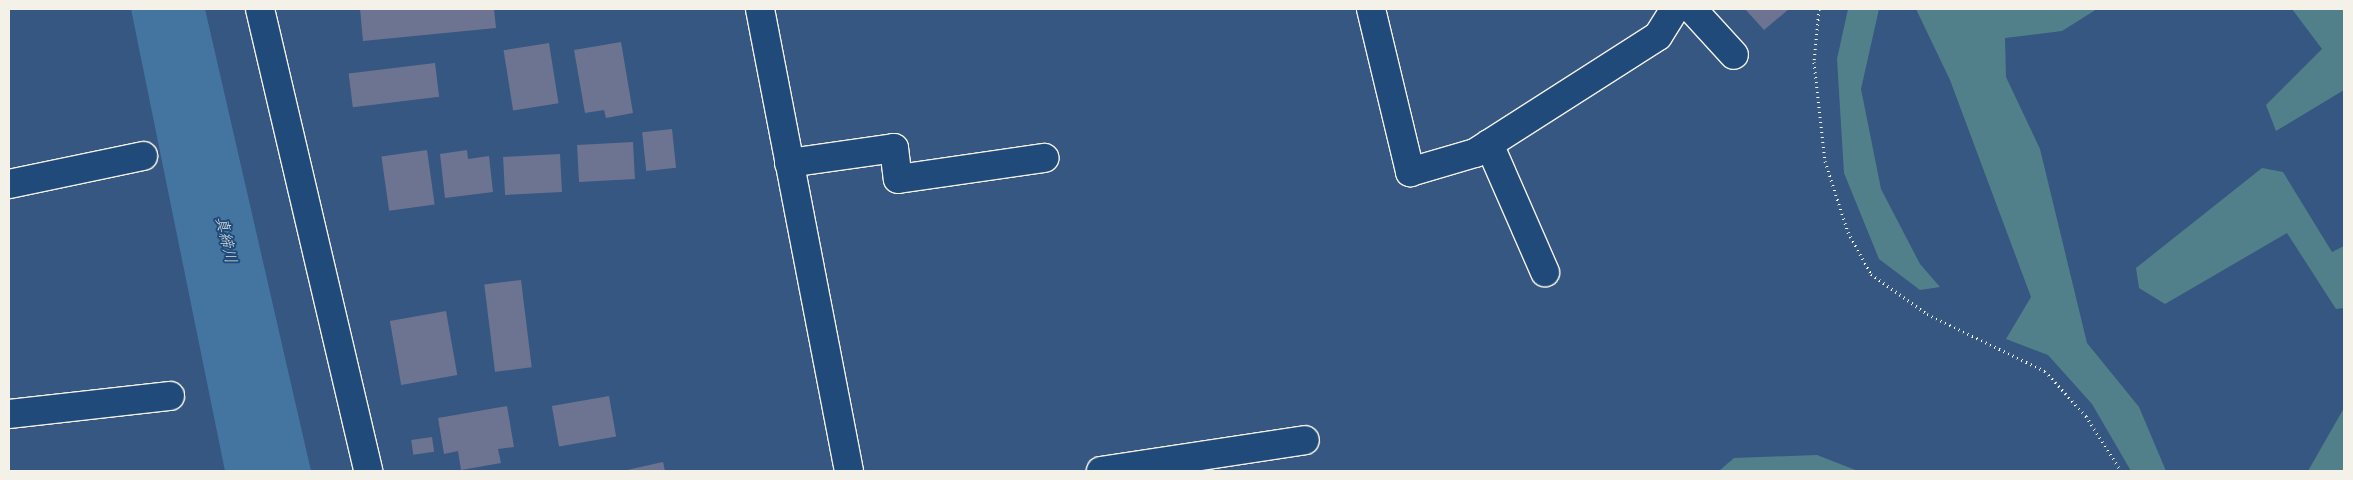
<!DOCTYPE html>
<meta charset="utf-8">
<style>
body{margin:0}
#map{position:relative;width:2353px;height:480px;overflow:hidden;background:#365781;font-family:Kalam,"Klee One",sans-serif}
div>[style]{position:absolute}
.green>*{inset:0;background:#51808a}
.water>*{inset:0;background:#4475a1}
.building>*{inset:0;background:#6d7491;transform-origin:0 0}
.path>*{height:3px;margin-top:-1.5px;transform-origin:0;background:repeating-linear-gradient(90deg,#f4f1e8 0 1px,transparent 0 5px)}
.roads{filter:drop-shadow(1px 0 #f4f1e8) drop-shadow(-1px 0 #f4f1e8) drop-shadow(0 1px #f4f1e8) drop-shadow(0 -1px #f4f1e8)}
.street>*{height:28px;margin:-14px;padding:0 14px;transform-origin:14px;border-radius:14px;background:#1f4a7a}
.secondary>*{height:28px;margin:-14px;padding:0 14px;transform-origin:14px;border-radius:14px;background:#1f4a7a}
span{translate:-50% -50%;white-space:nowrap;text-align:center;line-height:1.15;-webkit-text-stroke:4px #1f4a7a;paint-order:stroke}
.water-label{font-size:16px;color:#dadedd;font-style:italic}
.frame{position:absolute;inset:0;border:10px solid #f4f1e8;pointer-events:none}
</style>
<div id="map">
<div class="green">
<i style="clip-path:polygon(1848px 9px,1879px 9px,1861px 89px,1881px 189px,1920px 264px,1940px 287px,1920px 290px,1879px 259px,1844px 173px,1837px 59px)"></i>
<i style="clip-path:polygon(1916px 9px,2097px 9px,2062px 31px,2005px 38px,2006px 77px,2040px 149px,2087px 343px,2139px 407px,2166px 471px,2131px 471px,2092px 404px,2048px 355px,2006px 339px,2031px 297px,1950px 80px)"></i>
<i style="clip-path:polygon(2292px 9px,2344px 9px,2344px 90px,2276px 131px,2266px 105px,2322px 49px)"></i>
<i style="clip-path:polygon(2262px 168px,2283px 172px,2332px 252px,2344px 246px,2344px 308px,2336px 309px,2287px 233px,2165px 304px,2139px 288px,2136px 268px)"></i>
<i style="clip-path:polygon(2344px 408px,2343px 471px,2308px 471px)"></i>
<i style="clip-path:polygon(1817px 455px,1858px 471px,1719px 471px,1734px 458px)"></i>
</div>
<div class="water">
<i style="clip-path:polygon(131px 9px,205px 9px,311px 471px,225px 471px)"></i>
</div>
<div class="building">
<i style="clip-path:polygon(360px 9px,494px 9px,496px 28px,363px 41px)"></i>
<i style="clip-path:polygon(1745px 9px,1789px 9px,1764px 30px)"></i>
<i style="clip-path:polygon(621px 42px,633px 113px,606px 118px,604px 110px,585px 113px,574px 50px)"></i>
<i style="left:549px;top:43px;width:61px;height:46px;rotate:81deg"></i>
<i style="left:435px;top:63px;width:34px;height:87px;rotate:83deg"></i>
<i style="left:672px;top:129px;width:39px;height:30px;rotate:84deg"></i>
<i style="left:633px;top:142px;width:37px;height:56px;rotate:87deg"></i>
<i style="left:427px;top:150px;width:55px;height:46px;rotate:82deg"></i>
<i style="clip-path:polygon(467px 150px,468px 159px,489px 156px,493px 192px,445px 198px,440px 154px)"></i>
<i style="left:560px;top:154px;width:38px;height:57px;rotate:87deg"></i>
<i style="left:521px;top:280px;width:88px;height:37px;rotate:83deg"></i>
<i style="left:446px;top:311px;width:65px;height:57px;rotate:80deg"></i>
<i style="left:609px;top:396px;width:41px;height:58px;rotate:80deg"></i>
<i style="clip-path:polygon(507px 406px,514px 447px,498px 449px,501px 463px,461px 470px,458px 451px,444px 454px,438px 418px)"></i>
<i style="left:432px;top:437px;width:15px;height:21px;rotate:82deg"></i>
<i style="clip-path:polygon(663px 462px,665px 471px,627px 471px,627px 470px)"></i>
</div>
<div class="path">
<i style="left:1819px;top:9px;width:53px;rotate:95.4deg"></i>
<i style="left:1814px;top:62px;width:100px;rotate:83.7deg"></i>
<i style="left:1825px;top:161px;width:75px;rotate:72.1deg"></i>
<i style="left:1848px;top:232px;width:48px;rotate:61.3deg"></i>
<i style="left:1871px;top:274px;width:69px;rotate:35.5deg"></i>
<i style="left:1927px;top:314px;width:131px;rotate:25.8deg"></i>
<i style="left:2045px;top:371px;width:61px;rotate:47.7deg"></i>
<i style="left:2086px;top:416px;width:65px;rotate:57.5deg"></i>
</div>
<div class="roads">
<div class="street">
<i style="left:760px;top:9px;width:470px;rotate:79.1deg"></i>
<i style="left:1371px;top:9px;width:168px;rotate:76.5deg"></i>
<i style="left:1410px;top:172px;width:68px;rotate:-16.3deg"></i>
<i style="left:1475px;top:153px;width:217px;rotate:-32.6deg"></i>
<i style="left:1658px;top:36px;width:32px;rotate:-58deg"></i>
<i style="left:1692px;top:9px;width:62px;rotate:47.6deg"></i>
<i style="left:1489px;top:144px;width:140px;rotate:66.4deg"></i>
<i style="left:789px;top:163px;width:106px;rotate:-8.1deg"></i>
<i style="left:894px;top:148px;width:31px;rotate:83deg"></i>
<i style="left:898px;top:179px;width:148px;rotate:-8.2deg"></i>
<i style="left:9px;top:184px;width:137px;rotate:-11.8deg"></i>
<i style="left:9px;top:414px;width:162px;rotate:-6.4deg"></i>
<i style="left:1101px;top:471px;width:206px;rotate:-8.6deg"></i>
</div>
<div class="secondary">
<i style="left:260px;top:9px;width:474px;rotate:76.8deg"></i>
</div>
</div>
<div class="water-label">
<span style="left:225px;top:240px;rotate:77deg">真締川</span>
</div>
<div class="frame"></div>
</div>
